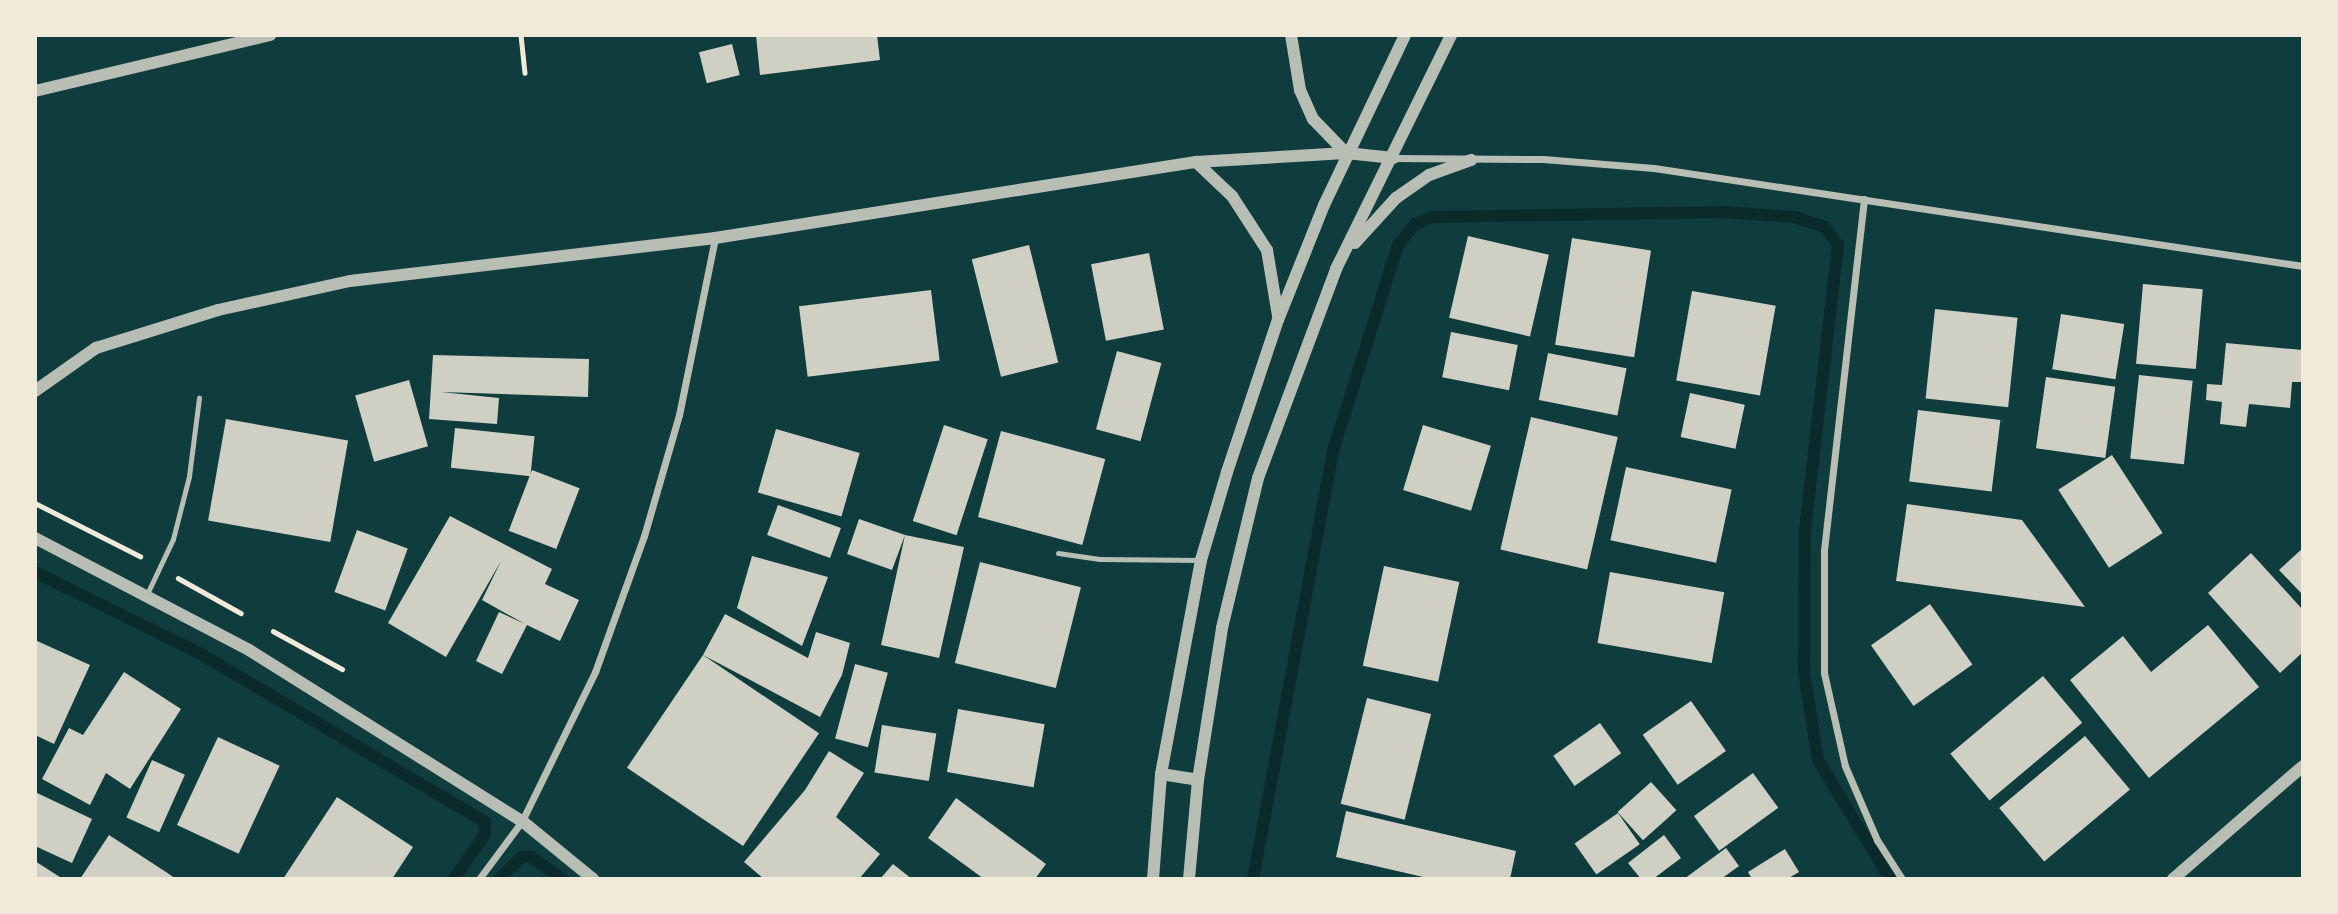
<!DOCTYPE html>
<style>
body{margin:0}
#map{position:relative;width:2338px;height:914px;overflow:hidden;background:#0f3d3e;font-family:"Exo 2",sans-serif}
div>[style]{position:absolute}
.stream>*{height:12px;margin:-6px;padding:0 6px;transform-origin:6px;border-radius:6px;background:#0a2a2b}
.building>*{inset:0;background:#cfcfc3;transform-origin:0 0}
.path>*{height:4.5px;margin:-2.25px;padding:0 2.25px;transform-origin:2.25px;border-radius:2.25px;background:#f1e9da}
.service>*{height:5px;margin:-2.5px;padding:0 2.5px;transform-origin:2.5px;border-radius:2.5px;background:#b8beb3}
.minor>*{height:7px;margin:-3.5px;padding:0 3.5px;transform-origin:3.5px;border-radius:3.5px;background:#b8beb3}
.tertiary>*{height:12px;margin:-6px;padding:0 6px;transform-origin:6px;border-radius:6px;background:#b8beb3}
span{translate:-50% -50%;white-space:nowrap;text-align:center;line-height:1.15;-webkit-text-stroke:7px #f1e9da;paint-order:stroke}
.frame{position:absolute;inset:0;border:37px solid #f1e9da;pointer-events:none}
</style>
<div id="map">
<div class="stream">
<i style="left:35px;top:572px;width:185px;rotate:26.3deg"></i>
<i style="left:201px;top:654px;width:330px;rotate:30.6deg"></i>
<i style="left:485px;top:822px;width:12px;rotate:90deg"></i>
<i style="left:485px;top:834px;width:55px;rotate:124.6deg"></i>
<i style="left:499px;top:879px;width:32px;rotate:-44deg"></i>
<i style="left:522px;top:857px;width:9px"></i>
<i style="left:531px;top:857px;width:39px;rotate:35deg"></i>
<i style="left:1253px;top:879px;width:435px;rotate:-79.4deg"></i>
<i style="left:1333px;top:451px;width:216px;rotate:-72.5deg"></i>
<i style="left:1398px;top:245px;width:27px;rotate:-51deg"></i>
<i style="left:1415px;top:224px;width:18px;rotate:-22deg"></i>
<i style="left:1432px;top:217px;width:290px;rotate:-1deg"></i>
<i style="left:1722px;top:212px;width:72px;rotate:4deg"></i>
<i style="left:1794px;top:217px;width:33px;rotate:18deg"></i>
<i style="left:1825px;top:227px;width:22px;rotate:54deg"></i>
<i style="left:1838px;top:245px;width:289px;rotate:96.6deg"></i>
<i style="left:1805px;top:532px;width:140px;rotate:90.4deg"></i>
<i style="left:1804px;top:672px;width:89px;rotate:81deg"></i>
<i style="left:1818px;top:760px;width:139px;rotate:58.8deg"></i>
</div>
<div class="building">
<i style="clip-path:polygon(756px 35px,877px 35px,880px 60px,760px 75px)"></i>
<i style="left:732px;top:44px;width:32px;height:34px;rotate:76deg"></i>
<i style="left:1468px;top:236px;width:83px;height:84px;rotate:13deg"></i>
<i style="left:1572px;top:238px;width:80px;height:108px;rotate:9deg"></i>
<i style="left:1029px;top:245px;width:121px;height:59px;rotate:76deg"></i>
<i style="left:1149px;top:253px;width:78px;height:59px;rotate:79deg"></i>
<i style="left:2143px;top:284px;width:60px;height:80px;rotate:5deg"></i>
<i style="left:931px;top:290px;width:71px;height:133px;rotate:83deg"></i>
<i style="left:1692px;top:291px;width:85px;height:91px;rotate:10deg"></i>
<i style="left:1935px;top:309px;width:83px;height:90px;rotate:6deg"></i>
<i style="left:2061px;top:314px;width:64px;height:56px;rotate:9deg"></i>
<i style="left:1451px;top:332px;width:68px;height:46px;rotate:11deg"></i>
<i style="clip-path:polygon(2226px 343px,2303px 350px,2303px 382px,2292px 382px,2290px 408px,2249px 404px,2246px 427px,2220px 424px,2222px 402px,2206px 400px,2207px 384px,2222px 385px)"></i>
<i style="left:1117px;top:351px;width:46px;height:81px;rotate:15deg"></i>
<i style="left:1548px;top:353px;width:80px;height:48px;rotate:11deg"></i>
<i style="clip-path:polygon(433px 355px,589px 359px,588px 397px,441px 392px,499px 398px,497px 424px,429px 419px)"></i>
<i style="left:2139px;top:375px;width:54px;height:84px;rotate:6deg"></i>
<i style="left:2046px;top:377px;width:70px;height:72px;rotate:8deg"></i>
<i style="left:409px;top:380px;width:69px;height:56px;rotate:74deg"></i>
<i style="left:1690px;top:393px;width:56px;height:45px;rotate:12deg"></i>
<i style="left:1918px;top:410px;width:83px;height:72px;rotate:7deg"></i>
<i style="left:1531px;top:417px;width:89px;height:136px;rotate:13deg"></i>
<i style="left:226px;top:419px;width:124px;height:103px;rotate:10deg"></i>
<i style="left:944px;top:425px;width:46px;height:101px;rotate:18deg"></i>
<i style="left:1423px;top:425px;width:71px;height:68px;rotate:17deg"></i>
<i style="left:455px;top:428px;width:80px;height:40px;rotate:6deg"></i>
<i style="left:776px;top:429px;width:87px;height:66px;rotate:16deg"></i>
<i style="left:1001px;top:431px;width:108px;height:89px;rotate:15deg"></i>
<i style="left:2112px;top:455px;width:93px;height:64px;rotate:57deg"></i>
<i style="left:1626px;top:467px;width:108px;height:75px;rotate:12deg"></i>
<i style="left:532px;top:470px;width:51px;height:65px;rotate:21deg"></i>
<i style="clip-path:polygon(1907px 504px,2022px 520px,2085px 607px,1896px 581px)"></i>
<i style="left:778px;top:505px;width:67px;height:32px;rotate:20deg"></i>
<i style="clip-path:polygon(450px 516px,552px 569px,545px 584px,579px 600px,560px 641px,527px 625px,502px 674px,476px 661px,499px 612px,525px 624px,482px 600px,501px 561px,446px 657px,388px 623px)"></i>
<i style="clip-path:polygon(859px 519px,905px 535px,964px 547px,939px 658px,881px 645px,905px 535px,892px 570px,847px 554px)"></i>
<i style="left:357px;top:530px;width:54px;height:66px;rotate:20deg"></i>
<i style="clip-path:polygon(2303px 548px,2303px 595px,2279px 570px)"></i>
<i style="clip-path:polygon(2251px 553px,2303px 610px,2303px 652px,2280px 673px,2208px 593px)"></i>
<i style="clip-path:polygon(752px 556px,828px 577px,802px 646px,737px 608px)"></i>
<i style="left:980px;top:562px;width:104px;height:104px;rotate:14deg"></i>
<i style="left:1384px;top:566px;width:77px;height:102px;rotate:12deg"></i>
<i style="left:1610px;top:572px;width:116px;height:72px;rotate:10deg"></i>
<i style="left:1930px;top:604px;width:74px;height:72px;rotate:55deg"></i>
<i style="clip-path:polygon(725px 614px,808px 658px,816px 632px,850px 643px,842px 675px,820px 717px,703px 655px)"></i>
<i style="clip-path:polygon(2208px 625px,2259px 687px,2149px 778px,2070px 680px,2123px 636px,2151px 672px)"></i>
<i style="clip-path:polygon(35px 640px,90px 665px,54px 744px,35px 735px)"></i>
<i style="left:703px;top:655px;width:140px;height:136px;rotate:34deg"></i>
<i style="left:855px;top:664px;width:34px;height:77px;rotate:15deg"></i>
<i style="clip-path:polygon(124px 672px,181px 709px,130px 789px,106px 773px,90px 805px,42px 779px,69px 728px,83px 735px)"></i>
<i style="left:2043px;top:676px;width:61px;height:121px;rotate:50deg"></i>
<i style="left:1367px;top:698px;width:66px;height:109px;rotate:14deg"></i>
<i style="left:1691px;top:701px;width:61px;height:59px;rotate:55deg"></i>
<i style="left:958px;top:709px;width:88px;height:64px;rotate:10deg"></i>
<i style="left:1600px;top:723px;width:37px;height:57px;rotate:55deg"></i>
<i style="left:882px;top:725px;width:55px;height:48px;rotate:9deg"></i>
<i style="left:2085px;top:736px;width:70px;height:112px;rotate:50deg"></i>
<i style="left:218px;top:737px;width:68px;height:97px;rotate:25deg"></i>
<i style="clip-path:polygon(829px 751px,864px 773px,836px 817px,880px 854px,859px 879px,764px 879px,744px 862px,805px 790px)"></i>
<i style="left:152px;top:760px;width:36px;height:63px;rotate:24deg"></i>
<i style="left:1753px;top:773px;width:43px;height:73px;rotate:54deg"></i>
<i style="left:1651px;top:782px;width:38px;height:45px;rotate:48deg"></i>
<i style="clip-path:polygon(35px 792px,92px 819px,72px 863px,35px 846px)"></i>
<i style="clip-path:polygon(337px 797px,413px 847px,392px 879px,283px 879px)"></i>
<i style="clip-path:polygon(956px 798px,1046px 864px,1035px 879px,984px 879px,928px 838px)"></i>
<i style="clip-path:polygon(1346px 811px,1516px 851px,1510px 879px,1432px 879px,1336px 857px)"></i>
<i style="left:1618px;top:813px;width:38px;height:53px;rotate:55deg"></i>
<i style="clip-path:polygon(109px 835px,166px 872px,176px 879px,80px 879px)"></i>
<i style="clip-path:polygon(1664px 835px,1681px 858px,1653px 879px,1641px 879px,1628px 863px)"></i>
<i style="clip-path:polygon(1726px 848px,1739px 866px,1721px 879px,1684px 879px)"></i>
<i style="clip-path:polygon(1785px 849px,1799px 872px,1787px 879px,1752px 879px,1748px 872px)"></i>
<i style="clip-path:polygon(35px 861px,63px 879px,35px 879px)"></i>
<i style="clip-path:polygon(893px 864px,912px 879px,880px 879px)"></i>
</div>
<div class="path">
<i style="left:521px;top:35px;width:38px;rotate:84deg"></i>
<i style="left:35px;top:503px;width:118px;rotate:26.8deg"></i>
<i style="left:178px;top:578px;width:72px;rotate:29.1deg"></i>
<i style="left:273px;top:631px;width:79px;rotate:28.8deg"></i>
</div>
<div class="service">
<i style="left:1058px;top:553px;width:42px;rotate:8.1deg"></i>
<i style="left:1100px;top:559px;width:101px;rotate:0.6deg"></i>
<i style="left:147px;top:594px;width:61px;rotate:-64.7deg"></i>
<i style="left:173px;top:539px;width:65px;rotate:-75.7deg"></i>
<i style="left:189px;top:476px;width:79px;rotate:-82.7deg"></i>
</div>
<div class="minor">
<i style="left:1394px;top:158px;width:149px;rotate:0.4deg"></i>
<i style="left:1543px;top:159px;width:111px;rotate:4.6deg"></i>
<i style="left:1654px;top:168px;width:656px;rotate:8.59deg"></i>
<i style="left:1864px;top:199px;width:354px;rotate:96.5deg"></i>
<i style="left:1824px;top:551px;width:122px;rotate:90deg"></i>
<i style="left:1824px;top:673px;width:95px;rotate:77.3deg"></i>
<i style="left:1845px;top:766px;width:81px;rotate:66.6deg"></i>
<i style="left:1877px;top:840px;width:46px;rotate:57.3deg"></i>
<i style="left:479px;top:879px;width:72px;rotate:-53.4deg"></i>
<i style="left:522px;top:821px;width:166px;rotate:-63.9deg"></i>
<i style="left:595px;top:672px;width:145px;rotate:-70.2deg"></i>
<i style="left:644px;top:536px;width:126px;rotate:-73.9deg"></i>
<i style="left:679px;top:415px;width:181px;rotate:-78.5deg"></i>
</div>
<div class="tertiary">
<i style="left:1291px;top:35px;width:56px;rotate:80.7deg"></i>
<i style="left:1300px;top:90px;width:32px;rotate:66deg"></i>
<i style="left:1313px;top:119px;width:47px;rotate:45.9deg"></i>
<i style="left:35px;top:91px;width:242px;rotate:-13.4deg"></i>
<i style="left:1196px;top:162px;width:50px;rotate:43.4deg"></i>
<i style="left:1232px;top:196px;width:64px;rotate:57.1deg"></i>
<i style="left:1267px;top:250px;width:67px;rotate:80.5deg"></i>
<i style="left:1355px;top:243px;width:61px;rotate:-47.7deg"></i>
<i style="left:1396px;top:198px;width:40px;rotate:-34.9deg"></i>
<i style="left:1429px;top:175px;width:45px;rotate:-19.7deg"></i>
<i style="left:35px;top:391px;width:75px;rotate:-35.2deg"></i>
<i style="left:96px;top:348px;width:128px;rotate:-17.3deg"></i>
<i style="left:218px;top:310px;width:135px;rotate:-12.4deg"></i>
<i style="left:350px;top:281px;width:368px;rotate:-6.7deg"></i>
<i style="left:715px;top:238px;width:487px;rotate:-9deg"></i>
<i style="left:1196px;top:162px;width:150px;rotate:-3.4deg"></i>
<i style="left:1346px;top:153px;width:48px;rotate:5.9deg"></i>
<i style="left:35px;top:538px;width:242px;rotate:27.6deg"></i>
<i style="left:249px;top:650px;width:322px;rotate:32.1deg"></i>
<i style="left:522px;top:821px;width:92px;rotate:39.2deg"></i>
<i style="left:1161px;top:774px;width:37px;rotate:9deg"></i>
<i style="left:1153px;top:879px;width:105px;rotate:-85.6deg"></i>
<i style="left:1161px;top:774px;width:218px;rotate:-79.4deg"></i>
<i style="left:1201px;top:560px;width:92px;rotate:-73.5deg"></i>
<i style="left:1227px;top:472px;width:160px;rotate:-71.5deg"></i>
<i style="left:1278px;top:320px;width:124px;rotate:-68.2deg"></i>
<i style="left:1324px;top:205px;width:188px;rotate:-64.5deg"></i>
<i style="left:1189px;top:879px;width:99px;rotate:-84.8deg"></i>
<i style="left:1198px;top:780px;width:154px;rotate:-81deg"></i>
<i style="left:1222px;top:628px;width:154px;rotate:-76.5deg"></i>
<i style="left:1258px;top:478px;width:223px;rotate:-69.5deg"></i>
<i style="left:1336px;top:269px;width:261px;rotate:-63.8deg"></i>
<i style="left:2173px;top:879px;width:172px;rotate:-41deg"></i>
</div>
<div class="frame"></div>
</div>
